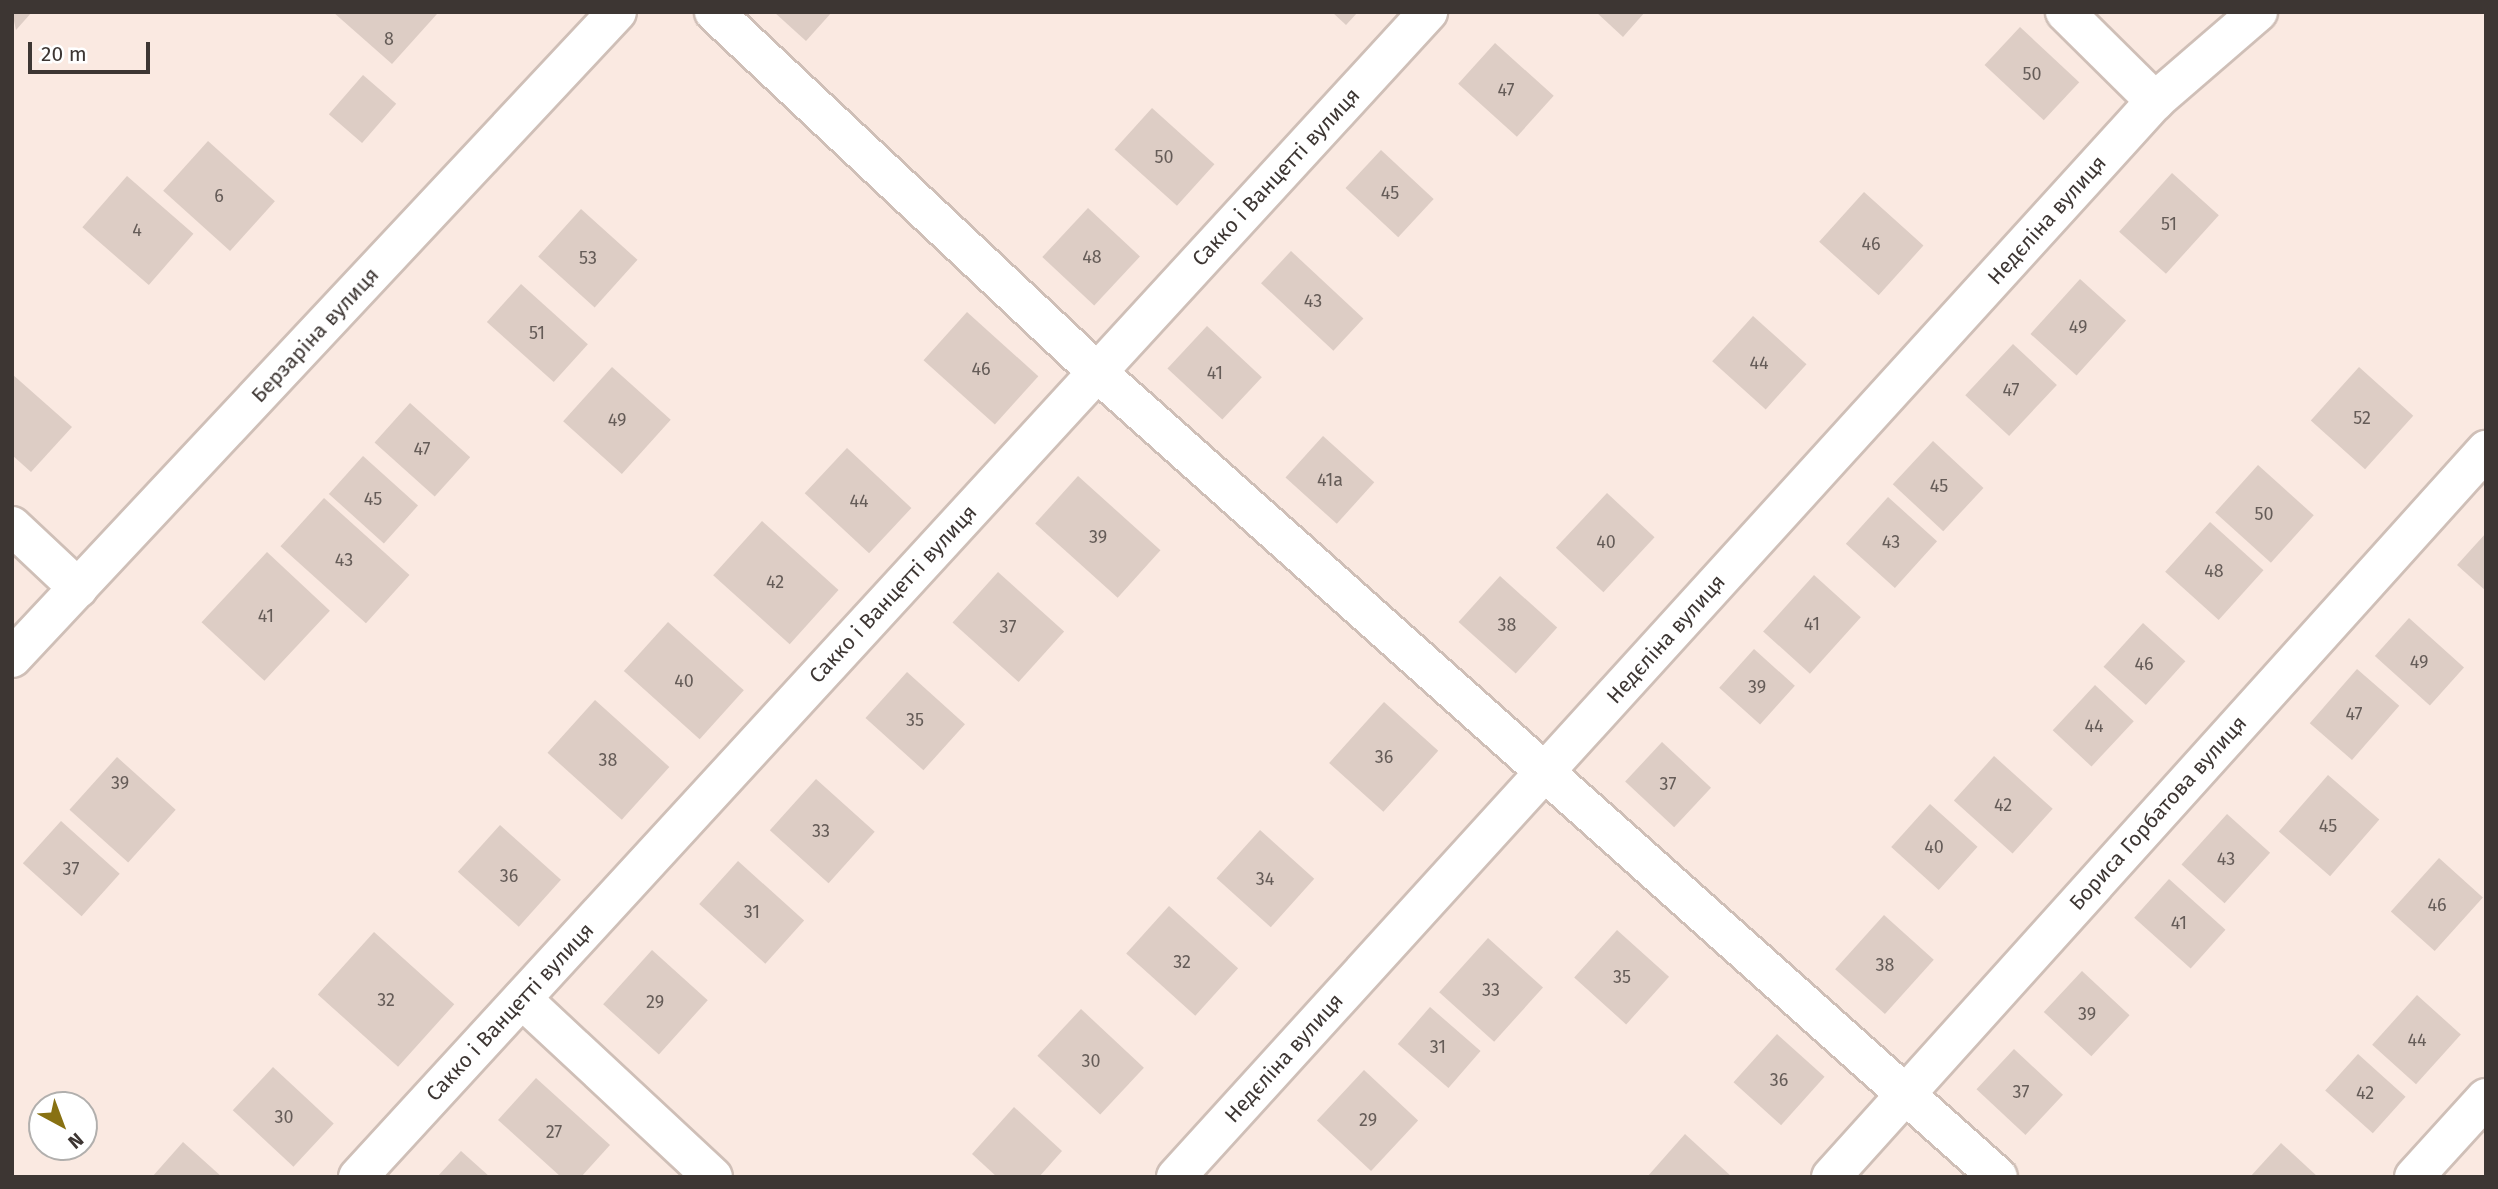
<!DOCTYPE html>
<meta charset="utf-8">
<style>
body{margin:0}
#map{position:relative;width:2498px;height:1189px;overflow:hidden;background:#fae9e1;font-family:"Fira Sans",sans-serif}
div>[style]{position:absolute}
.building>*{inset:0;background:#ddcdc5;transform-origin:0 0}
.roads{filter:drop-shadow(2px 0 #cfbfb7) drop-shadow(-2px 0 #cfbfb7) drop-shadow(0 2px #cfbfb7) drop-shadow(0 -2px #cfbfb7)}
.minor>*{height:38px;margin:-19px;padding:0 19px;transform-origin:19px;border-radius:19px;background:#fff}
span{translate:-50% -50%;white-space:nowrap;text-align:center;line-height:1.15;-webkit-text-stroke:5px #fff;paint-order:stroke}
.number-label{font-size:18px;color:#655c58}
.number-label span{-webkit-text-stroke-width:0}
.street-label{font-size:21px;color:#3d3633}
.frame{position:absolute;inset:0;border:14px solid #3d3633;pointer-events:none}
.north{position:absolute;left:28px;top:1091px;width:70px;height:70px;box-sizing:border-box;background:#fff;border:2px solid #b1afad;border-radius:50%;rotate:139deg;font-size:19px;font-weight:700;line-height:28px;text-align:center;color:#3d3633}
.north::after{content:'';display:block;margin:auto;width:24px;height:32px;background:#887112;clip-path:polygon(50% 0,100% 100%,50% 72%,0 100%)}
.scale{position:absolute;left:28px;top:42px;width:122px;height:32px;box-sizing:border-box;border:4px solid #3d3633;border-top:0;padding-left:9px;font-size:21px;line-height:24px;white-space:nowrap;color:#3d3633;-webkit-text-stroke:5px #fff;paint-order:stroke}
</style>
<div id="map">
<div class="building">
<i style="clip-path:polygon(12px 12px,32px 12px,16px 30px)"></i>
<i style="clip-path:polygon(333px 12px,435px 12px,437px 14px,392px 64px)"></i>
<i style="clip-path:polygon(774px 12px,832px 12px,806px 41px)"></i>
<i style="clip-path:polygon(1332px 12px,1358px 12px,1346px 25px)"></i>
<i style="clip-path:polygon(1596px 12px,1645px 12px,1623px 37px)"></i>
<i style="left:2020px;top:27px;width:81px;height:52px;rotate:43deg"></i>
<i style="left:1495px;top:43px;width:79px;height:55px;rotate:42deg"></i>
<i style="left:363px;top:75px;width:44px;height:52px;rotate:41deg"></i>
<i style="left:1152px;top:108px;width:84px;height:56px;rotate:42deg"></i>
<i style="left:208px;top:141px;width:90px;height:67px;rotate:42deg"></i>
<i style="left:1381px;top:150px;width:72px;height:52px;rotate:43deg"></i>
<i style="left:2172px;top:173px;width:63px;height:79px;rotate:42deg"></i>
<i style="left:127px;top:176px;width:88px;height:68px;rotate:41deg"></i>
<i style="left:1864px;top:192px;width:80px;height:67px;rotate:42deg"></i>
<i style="left:1088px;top:208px;width:71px;height:67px;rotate:43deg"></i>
<i style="left:581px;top:209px;width:76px;height:64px;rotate:42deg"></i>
<i style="left:1291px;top:251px;width:99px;height:44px;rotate:43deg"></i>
<i style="left:2080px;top:279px;width:62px;height:74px;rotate:42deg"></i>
<i style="left:521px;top:284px;width:90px;height:51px;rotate:42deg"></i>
<i style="left:967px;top:312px;width:96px;height:65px;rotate:42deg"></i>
<i style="left:1753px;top:316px;width:72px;height:61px;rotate:42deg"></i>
<i style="left:1207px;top:326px;width:75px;height:58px;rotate:43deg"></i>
<i style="left:2013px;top:344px;width:60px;height:70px;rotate:43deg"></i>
<i style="left:612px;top:367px;width:79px;height:73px;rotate:42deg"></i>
<i style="left:2359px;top:367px;width:73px;height:72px;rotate:42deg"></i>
<i style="clip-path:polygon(12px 374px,72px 427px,31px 472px,12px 455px)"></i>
<i style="left:410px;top:403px;width:81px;height:53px;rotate:42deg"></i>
<i style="left:1323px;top:436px;width:69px;height:56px;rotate:42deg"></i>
<i style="left:1933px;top:441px;width:69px;height:59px;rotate:43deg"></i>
<i style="left:847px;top:448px;width:88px;height:62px;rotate:43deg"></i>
<i style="left:363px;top:456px;width:74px;height:51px;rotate:42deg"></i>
<i style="left:2258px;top:465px;width:75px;height:64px;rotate:42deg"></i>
<i style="left:1078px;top:476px;width:111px;height:64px;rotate:42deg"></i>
<i style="left:1607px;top:493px;width:65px;height:75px;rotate:43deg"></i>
<i style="left:1888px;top:497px;width:66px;height:63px;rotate:42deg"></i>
<i style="left:324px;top:498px;width:115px;height:65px;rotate:42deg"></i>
<i style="left:762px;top:521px;width:103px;height:73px;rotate:42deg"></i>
<i style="left:2210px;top:522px;width:72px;height:67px;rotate:42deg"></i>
<i style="clip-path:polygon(2486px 533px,2486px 591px,2457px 565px)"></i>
<i style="left:267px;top:552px;width:86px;height:96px;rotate:43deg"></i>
<i style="left:998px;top:572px;width:89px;height:68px;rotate:42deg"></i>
<i style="left:1814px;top:575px;width:63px;height:76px;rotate:42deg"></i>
<i style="left:1500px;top:576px;width:77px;height:62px;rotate:42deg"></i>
<i style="left:2409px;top:618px;width:74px;height:51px;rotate:42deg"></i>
<i style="left:668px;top:622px;width:102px;height:66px;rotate:42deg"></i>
<i style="left:2143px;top:623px;width:57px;height:59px;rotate:42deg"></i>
<i style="left:1754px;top:649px;width:55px;height:52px;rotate:42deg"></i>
<i style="left:2357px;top:669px;width:56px;height:72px;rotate:41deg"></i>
<i style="left:907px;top:672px;width:78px;height:62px;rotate:42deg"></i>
<i style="left:2095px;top:685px;width:53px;height:62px;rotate:43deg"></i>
<i style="left:595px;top:700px;width:100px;height:71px;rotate:42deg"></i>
<i style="left:1384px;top:702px;width:73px;height:82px;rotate:42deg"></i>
<i style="left:1662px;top:742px;width:67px;height:54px;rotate:43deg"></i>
<i style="left:1994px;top:756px;width:79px;height:60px;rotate:42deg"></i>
<i style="left:117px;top:757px;width:79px;height:71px;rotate:42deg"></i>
<i style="left:2328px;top:775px;width:68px;height:75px;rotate:41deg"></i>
<i style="left:816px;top:779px;width:79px;height:69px;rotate:42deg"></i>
<i style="left:1930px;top:804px;width:64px;height:58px;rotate:42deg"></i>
<i style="left:2227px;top:814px;width:58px;height:68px;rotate:42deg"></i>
<i style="left:61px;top:821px;width:79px;height:57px;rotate:42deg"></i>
<i style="left:500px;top:825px;width:82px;height:63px;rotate:42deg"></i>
<i style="left:1260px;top:830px;width:73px;height:65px;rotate:42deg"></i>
<i style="left:2439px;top:858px;width:59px;height:72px;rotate:42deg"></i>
<i style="left:738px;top:861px;width:89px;height:58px;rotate:42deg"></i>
<i style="left:2169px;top:879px;width:76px;height:52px;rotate:42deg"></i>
<i style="left:1169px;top:906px;width:93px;height:64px;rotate:42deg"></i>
<i style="left:1884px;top:915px;width:67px;height:73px;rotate:42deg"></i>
<i style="left:1617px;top:930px;width:70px;height:64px;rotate:42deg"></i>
<i style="left:374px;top:932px;width:108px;height:84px;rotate:42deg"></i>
<i style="left:1488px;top:938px;width:74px;height:73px;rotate:42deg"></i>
<i style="left:652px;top:950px;width:75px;height:73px;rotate:42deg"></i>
<i style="left:2082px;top:971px;width:65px;height:56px;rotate:43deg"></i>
<i style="left:2417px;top:995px;width:59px;height:67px;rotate:42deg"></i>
<i style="left:1430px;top:1007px;width:67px;height:49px;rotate:41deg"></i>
<i style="left:1081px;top:1009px;width:86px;height:64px;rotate:43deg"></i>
<i style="left:1777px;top:1034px;width:64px;height:65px;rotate:42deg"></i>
<i style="left:2014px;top:1049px;width:67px;height:55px;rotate:43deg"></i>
<i style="left:2358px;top:1054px;width:64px;height:49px;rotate:42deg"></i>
<i style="left:273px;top:1067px;width:83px;height:59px;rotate:43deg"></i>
<i style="left:1364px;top:1070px;width:74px;height:69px;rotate:43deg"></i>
<i style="clip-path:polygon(536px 1078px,610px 1145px,581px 1177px,561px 1177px,498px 1120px)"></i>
<i style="clip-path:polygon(1014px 1107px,1062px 1151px,1039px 1177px,997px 1177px,972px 1154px)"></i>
<i style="clip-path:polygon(1685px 1134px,1732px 1177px,1647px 1177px)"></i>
<i style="clip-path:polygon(183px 1142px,222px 1177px,152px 1177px)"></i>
<i style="clip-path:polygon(2281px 1143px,2318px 1177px,2250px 1177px)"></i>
<i style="clip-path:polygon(461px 1151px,490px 1177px,437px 1177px)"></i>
</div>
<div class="roads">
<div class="minor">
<i style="left:714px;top:12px;width:526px;rotate:43.23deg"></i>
<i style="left:1097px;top:372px;width:1208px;rotate:41.78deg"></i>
<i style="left:2065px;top:12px;width:127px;rotate:44.7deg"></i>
<i style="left:12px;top:526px;width:91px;rotate:43.2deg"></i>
<i style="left:12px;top:658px;width:885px;rotate:-46.88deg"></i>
<i style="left:522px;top:999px;width:261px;rotate:43deg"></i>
<i style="left:358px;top:1177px;width:1582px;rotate:-47.43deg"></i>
<i style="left:1176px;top:1177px;width:1455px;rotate:-47.7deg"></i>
<i style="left:2155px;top:101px;width:136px;rotate:-40.8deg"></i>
<i style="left:1831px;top:1177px;width:979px;rotate:-47.98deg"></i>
<i style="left:2414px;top:1177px;width:107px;rotate:-47.7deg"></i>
</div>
</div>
<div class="number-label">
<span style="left:389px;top:39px">8</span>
<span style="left:2032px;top:74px">50</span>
<span style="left:1506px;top:90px">47</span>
<span style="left:1164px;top:157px">50</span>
<span style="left:1390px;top:193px">45</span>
<span style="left:219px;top:196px">6</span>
<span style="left:2169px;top:224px">51</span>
<span style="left:137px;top:230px">4</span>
<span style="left:1871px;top:244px">46</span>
<span style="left:1092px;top:257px">48</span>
<span style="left:588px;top:258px">53</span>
<span style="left:1313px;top:301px">43</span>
<span style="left:2078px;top:327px">49</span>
<span style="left:537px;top:333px">51</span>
<span style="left:1759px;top:363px">44</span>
<span style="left:981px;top:369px">46</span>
<span style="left:1215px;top:373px">41</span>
<span style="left:2011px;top:390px">47</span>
<span style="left:2362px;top:418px">52</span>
<span style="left:617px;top:420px">49</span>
<span style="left:422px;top:449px">47</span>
<span style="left:1330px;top:480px">41а</span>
<span style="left:1939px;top:486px">45</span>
<span style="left:373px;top:499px">45</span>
<span style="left:859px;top:501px">44</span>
<span style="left:2264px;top:514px">50</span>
<span style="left:1098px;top:537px">39</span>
<span style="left:1606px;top:542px">40</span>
<span style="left:1891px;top:542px">43</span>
<span style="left:344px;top:560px">43</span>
<span style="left:2214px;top:571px">48</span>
<span style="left:775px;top:582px">42</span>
<span style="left:266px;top:616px">41</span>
<span style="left:1812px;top:624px">41</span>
<span style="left:1507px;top:625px">38</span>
<span style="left:1008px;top:627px">37</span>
<span style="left:2419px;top:662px">49</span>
<span style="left:2144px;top:664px">46</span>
<span style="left:684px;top:681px">40</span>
<span style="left:1757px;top:687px">39</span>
<span style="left:2354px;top:714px">47</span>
<span style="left:915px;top:720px">35</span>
<span style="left:2094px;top:726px">44</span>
<span style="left:1384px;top:757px">36</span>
<span style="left:608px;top:760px">38</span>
<span style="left:120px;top:783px">39</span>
<span style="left:1668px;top:784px">37</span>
<span style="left:2003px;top:805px">42</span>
<span style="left:2328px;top:826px">45</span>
<span style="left:821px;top:831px">33</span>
<span style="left:1934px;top:847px">40</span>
<span style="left:2226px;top:859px">43</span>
<span style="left:71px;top:869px">37</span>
<span style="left:509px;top:876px">36</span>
<span style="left:1265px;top:879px">34</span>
<span style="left:2437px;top:905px">46</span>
<span style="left:752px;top:912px">31</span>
<span style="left:2179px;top:923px">41</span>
<span style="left:1182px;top:962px">32</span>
<span style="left:1885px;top:965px">38</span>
<span style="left:1622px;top:977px">35</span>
<span style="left:1491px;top:990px">33</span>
<span style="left:386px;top:1000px">32</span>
<span style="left:655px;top:1002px">29</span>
<span style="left:2087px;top:1014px">39</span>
<span style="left:2417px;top:1040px">44</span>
<span style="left:1438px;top:1047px">31</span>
<span style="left:1091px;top:1061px">30</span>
<span style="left:1779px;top:1080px">36</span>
<span style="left:2021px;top:1092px">37</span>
<span style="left:2365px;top:1093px">42</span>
<span style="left:284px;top:1117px">30</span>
<span style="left:1368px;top:1120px">29</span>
<span style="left:554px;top:1132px">27</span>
</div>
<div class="street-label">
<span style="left:1276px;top:177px;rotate:-47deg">Сакко і Ванцетті вулиця</span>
<span style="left:2047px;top:220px;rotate:-48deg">Недєліна вулиця</span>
<span style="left:315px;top:335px;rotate:-47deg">Берзаріна вулиця</span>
<span style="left:893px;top:594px;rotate:-47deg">Сакко і Ванцетті вулиця</span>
<span style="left:1666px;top:639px;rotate:-48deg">Недєліна вулиця</span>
<span style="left:2158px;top:813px;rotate:-48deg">Бориса Горбатова вулиця</span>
<span style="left:510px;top:1012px;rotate:-47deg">Сакко і Ванцетті вулиця</span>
<span style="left:1284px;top:1058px;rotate:-48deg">Недєліна вулиця</span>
</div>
<div class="frame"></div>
<div class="north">N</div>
<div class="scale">20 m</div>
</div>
